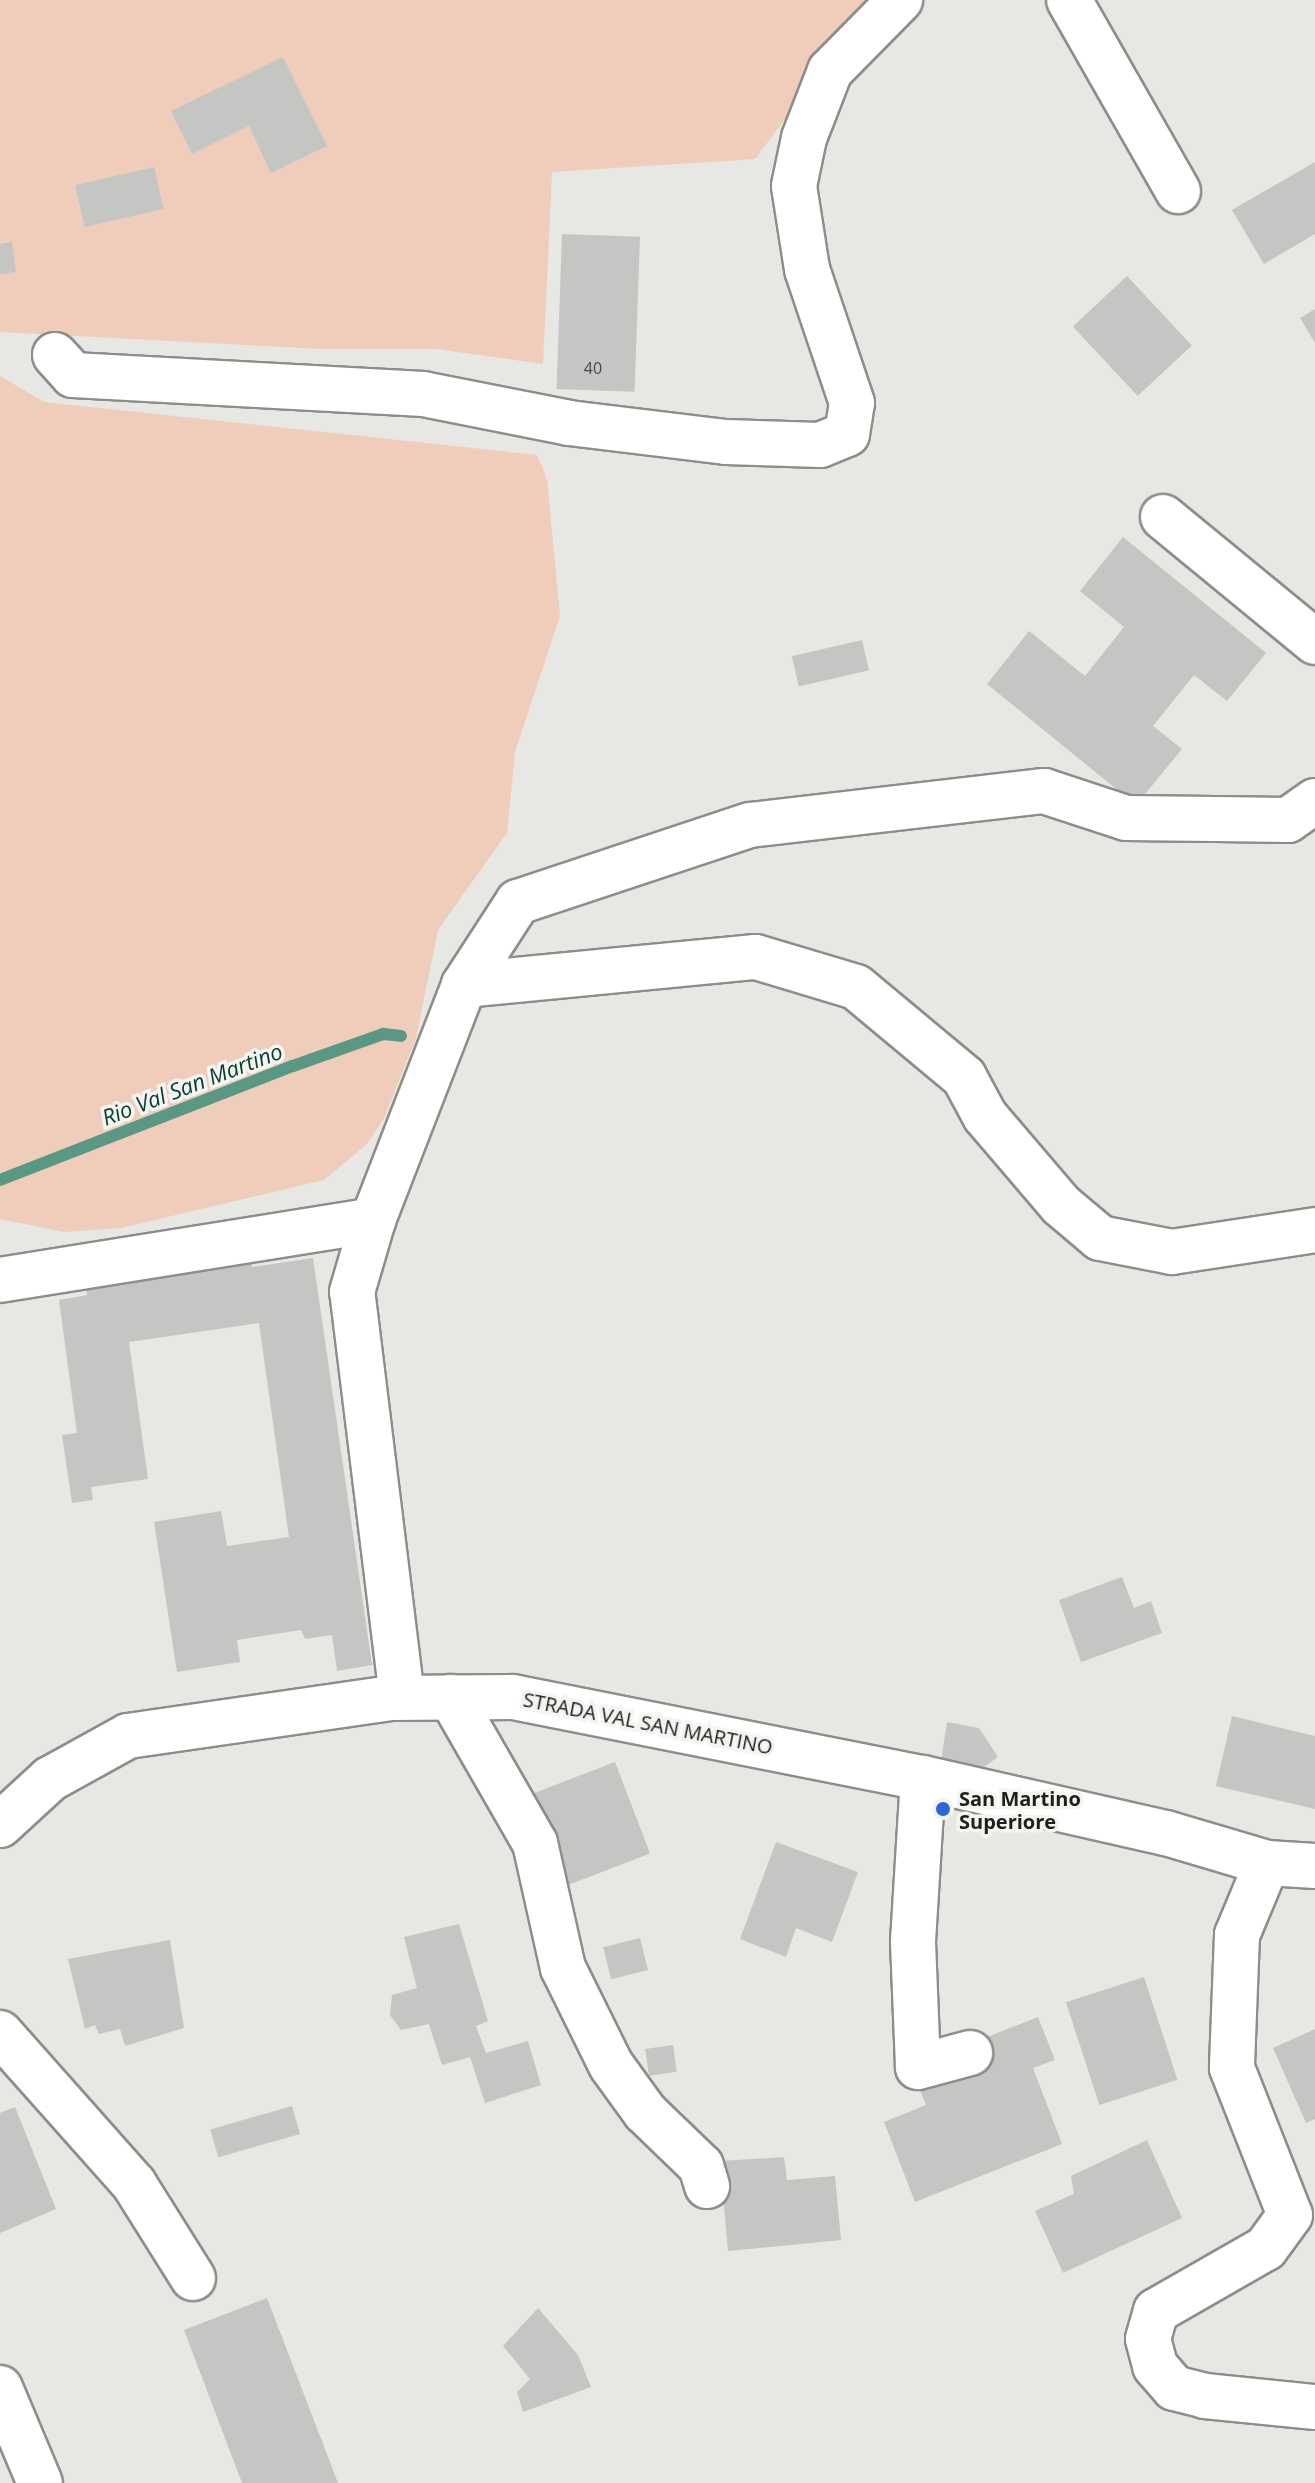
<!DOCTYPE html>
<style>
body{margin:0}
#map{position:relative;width:1315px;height:2483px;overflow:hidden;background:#e7e7e3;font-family:"Open Sans",sans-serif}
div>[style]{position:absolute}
.green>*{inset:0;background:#f0ccba}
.stream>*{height:12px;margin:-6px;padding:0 6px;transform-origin:6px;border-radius:6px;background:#599883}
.building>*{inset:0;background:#c4c6c3;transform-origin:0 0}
.roads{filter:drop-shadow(2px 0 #8d8d8a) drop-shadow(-2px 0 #8d8d8a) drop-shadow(0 2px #8d8d8a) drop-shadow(0 -2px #8d8d8a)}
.minor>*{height:44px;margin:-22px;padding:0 22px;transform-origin:22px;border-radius:22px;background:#fff}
.dots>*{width:22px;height:22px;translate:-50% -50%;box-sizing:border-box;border:4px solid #f4f5f1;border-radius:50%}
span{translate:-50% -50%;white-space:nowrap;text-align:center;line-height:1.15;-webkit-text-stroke:7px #f4f5f1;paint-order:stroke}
.number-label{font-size:16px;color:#484846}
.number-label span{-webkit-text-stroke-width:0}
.street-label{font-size:20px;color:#1e1e1d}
.poi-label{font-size:20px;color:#1e1e1d;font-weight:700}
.left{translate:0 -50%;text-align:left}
.water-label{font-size:22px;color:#084032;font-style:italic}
</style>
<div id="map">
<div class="green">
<i style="clip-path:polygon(0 0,874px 0,755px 159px,552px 172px,543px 364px,436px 349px,322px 349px,0 332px)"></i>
<i style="clip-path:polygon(0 376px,44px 402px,537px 455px,547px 479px,560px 616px,515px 752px,507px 833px,438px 930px,416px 1038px,384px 1118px,367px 1144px,324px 1180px,121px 1228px,64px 1232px,0 1219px)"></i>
</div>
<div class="stream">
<i style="left:0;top:1180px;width:314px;rotate:-21.3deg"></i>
<i style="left:293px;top:1066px;width:96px;rotate:-19.6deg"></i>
<i style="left:383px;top:1034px;width:18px;rotate:6deg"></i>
</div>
<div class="building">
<i style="clip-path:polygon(283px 57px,327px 146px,271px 173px,249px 126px,192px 154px,171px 111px)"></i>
<i style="clip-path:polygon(1315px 162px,1315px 234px,1264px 264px,1232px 210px)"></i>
<i style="left:154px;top:167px;width:43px;height:81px;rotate:77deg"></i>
<i style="left:562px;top:234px;width:78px;height:155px;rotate:2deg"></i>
<i style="clip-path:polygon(12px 242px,16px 272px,0 274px,0 244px)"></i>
<i style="left:1127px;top:276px;width:95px;height:74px;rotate:47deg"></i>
<i style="clip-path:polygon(1315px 309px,1315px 343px,1300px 318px)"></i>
<i style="clip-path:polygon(1123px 537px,1266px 653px,1227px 701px,1194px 675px,1153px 726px,1182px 749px,1136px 805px,987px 684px,1029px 631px,1085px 676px,1124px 627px,1080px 591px)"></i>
<i style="left:862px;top:640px;width:31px;height:72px;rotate:77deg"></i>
<i style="clip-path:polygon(250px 1253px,252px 1267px,313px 1258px,372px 1665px,337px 1671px,332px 1635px,305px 1639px,301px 1630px,237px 1640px,240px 1662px,177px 1672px,154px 1522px,221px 1511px,227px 1546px,289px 1537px,259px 1323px,129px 1342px,148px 1479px,91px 1487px,93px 1500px,72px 1503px,62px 1435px,77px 1433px,59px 1300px,87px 1295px,85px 1277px)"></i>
<i style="clip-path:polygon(1122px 1577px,1134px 1608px,1151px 1601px,1162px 1633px,1081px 1662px,1059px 1600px)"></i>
<i style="clip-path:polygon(1232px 1716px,1315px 1736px,1315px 1809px,1216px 1786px)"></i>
<i style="clip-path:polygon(947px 1722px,979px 1728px,998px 1757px,975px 1773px,940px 1768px)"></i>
<i style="left:615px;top:1762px;width:98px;height:94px;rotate:69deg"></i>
<i style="clip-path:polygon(776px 1842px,858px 1872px,832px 1942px,796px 1928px,786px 1957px,740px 1939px)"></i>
<i style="clip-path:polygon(459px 1924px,488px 2021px,476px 2026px,486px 2053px,528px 2041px,541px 2085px,485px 2103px,470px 2057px,442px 2065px,429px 2024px,401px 2030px,390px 2015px,392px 1995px,417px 1988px,404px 1937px)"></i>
<i style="left:640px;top:1938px;width:33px;height:38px;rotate:76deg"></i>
<i style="clip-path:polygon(170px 1940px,184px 2028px,125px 2046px,120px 2029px,99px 2034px,95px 2025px,85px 2029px,68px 1959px)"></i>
<i style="left:1144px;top:1977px;width:108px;height:82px;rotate:72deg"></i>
<i style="clip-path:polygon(1038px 2017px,1055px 2060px,1033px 2068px,1062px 2144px,915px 2202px,884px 2122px,926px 2105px,920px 2090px,986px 2064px,977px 2041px)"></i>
<i style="clip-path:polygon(1315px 2029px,1315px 2119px,1306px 2123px,1273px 2048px)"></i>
<i style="left:673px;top:2045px;width:27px;height:28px;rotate:82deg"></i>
<i style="left:292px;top:2106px;width:29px;height:85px;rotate:74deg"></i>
<i style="clip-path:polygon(15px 2107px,56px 2209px,0 2233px,0 2113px)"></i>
<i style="clip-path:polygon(1147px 2140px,1182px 2218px,1063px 2273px,1035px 2211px,1074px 2194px,1071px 2176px)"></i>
<i style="clip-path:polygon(784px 2157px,787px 2180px,835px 2176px,841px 2240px,728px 2251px,720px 2161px)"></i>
<i style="clip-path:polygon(267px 2298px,338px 2483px,242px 2483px,184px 2330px)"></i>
<i style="clip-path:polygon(538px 2308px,578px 2355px,591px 2387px,523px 2412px,517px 2392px,530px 2379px,503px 2346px)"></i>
</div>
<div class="roads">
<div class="minor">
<i style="left:1069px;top:0;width:220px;rotate:60.3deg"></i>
<i style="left:55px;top:355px;width:27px;rotate:48deg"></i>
<i style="left:73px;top:375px;width:351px;rotate:3.1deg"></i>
<i style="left:423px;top:394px;width:149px;rotate:11.2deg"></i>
<i style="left:569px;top:423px;width:158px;rotate:6.9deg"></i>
<i style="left:726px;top:442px;width:94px;rotate:1.8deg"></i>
<i style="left:820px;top:445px;width:29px;rotate:-22deg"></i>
<i style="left:847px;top:434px;width:31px;rotate:-81deg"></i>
<i style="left:852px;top:403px;width:141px;rotate:-108.6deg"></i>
<i style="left:807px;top:269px;width:84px;rotate:-98.9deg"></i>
<i style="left:794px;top:186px;width:49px;rotate:-78.2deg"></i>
<i style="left:804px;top:138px;width:72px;rotate:-68.8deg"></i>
<i style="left:830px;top:71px;width:100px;rotate:-45.4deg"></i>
<i style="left:1163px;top:517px;width:197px;rotate:39.4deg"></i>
<i style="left:464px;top:985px;width:293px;rotate:-5.5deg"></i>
<i style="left:756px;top:957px;width:104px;rotate:16.7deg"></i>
<i style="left:856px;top:987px;width:141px;rotate:39.8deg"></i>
<i style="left:964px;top:1077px;width:44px;rotate:61.7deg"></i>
<i style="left:985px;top:1116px;width:117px;rotate:49.5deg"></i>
<i style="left:1061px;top:1205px;width:51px;rotate:40.2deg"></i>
<i style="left:1100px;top:1238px;width:73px;rotate:11deg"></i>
<i style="left:1172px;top:1252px;width:145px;rotate:-8.7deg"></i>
<i style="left:0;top:1280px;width:378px;rotate:-9.1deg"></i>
<i style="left:402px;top:1697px;width:408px;rotate:-97deg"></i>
<i style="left:352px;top:1292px;width:75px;rotate:-73.7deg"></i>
<i style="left:373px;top:1220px;width:252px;rotate:-68.8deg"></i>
<i style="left:464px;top:985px;width:99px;rotate:-57deg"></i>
<i style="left:518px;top:902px;width:244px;rotate:-18.4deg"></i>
<i style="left:750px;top:825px;width:296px;rotate:-6.6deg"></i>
<i style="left:1044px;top:791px;width:86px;rotate:18.2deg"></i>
<i style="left:1126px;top:818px;width:162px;rotate:0.7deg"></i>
<i style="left:1288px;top:820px;width:33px;rotate:-35deg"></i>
<i style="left:451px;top:1697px;width:168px;rotate:60.1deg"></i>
<i style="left:535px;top:1843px;width:128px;rotate:77.4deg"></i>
<i style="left:563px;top:1968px;width:108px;rotate:63.7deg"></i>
<i style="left:611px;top:2065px;width:58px;rotate:54.1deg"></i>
<i style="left:645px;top:2112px;width:78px;rotate:44deg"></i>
<i style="left:701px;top:2166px;width:21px;rotate:73deg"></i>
<i style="left:923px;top:1778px;width:164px;rotate:93.5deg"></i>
<i style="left:913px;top:1942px;width:125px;rotate:87.7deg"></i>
<i style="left:918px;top:2067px;width:54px;rotate:-15.1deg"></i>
<i style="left:0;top:1825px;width:68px;rotate:-42.6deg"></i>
<i style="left:50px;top:1779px;width:89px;rotate:-28.9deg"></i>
<i style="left:128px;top:1736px;width:266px;rotate:-8.2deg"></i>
<i style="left:391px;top:1698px;width:122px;rotate:-0.5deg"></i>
<i style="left:513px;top:1697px;width:418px;rotate:11.2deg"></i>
<i style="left:923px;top:1778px;width:249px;rotate:12.8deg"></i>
<i style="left:1166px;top:1833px;width:105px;rotate:16.5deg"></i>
<i style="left:1267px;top:1863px;width:48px;rotate:3.6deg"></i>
<i style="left:1267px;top:1863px;width:78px;rotate:112.6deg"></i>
<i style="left:1237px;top:1935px;width:133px;rotate:92.2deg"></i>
<i style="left:1232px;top:2068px;width:158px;rotate:68.5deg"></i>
<i style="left:1290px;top:2215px;width:41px;rotate:126deg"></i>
<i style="left:1266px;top:2248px;width:127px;rotate:150.2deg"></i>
<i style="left:1156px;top:2311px;width:29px;rotate:106deg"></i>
<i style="left:1148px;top:2339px;width:28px;rotate:75deg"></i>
<i style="left:1155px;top:2366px;width:29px;rotate:49deg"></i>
<i style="left:1174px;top:2388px;width:32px;rotate:14deg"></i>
<i style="left:1205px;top:2396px;width:111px;rotate:5.7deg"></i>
<i style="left:0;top:2033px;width:202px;rotate:48.4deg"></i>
<i style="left:134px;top:2184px;width:111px;rotate:57.9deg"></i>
<i style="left:0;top:2388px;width:103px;rotate:67.2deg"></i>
</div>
</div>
<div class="dots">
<i style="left:943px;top:1809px;background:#2c67d5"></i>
</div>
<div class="number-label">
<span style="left:593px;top:368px">40</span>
</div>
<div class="street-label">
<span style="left:648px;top:1723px;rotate:11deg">STRADA VAL SAN MARTINO</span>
</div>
<div class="poi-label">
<span class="left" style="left:959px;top:1810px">San Martino<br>Superiore</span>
</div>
<div class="water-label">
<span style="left:192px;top:1084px;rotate:-21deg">Rio Val San Martino</span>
</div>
</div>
